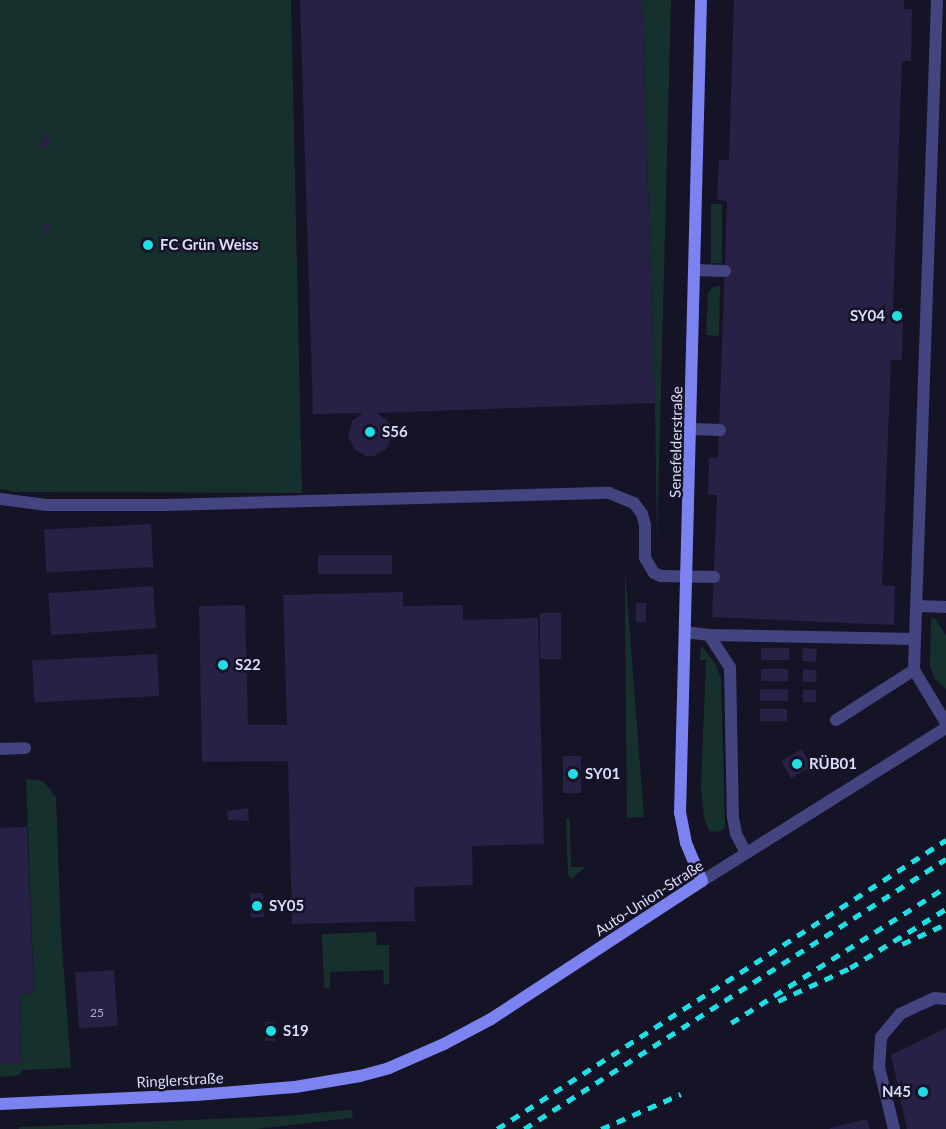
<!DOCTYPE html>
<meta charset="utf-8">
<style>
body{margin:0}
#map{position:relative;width:946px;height:1129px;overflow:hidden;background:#151326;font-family:Lato,sans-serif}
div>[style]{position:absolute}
.green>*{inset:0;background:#16302d;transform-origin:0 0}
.building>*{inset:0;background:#262145;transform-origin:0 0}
.lane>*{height:12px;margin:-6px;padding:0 6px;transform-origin:6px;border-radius:6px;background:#434480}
.street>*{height:12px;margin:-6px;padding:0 6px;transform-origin:6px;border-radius:6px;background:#434480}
.secondary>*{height:12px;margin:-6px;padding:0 6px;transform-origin:6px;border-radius:6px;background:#7d82f1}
.rail>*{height:4.5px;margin-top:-2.25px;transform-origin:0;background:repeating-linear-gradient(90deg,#1ddfe6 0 9px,transparent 0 17px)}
.dots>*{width:16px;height:16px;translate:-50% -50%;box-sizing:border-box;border:3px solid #151326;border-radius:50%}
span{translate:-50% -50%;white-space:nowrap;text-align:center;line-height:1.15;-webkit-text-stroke:5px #151326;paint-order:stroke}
.number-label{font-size:12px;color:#afadce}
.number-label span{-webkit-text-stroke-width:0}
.poi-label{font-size:15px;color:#dddcfb;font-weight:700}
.left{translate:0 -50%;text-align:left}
.right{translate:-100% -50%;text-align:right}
.street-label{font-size:15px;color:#dddcfb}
</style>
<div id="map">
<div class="green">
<i style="clip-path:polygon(0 0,291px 0,302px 493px,15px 492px,0 489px)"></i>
<i style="clip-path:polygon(642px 0,671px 0,657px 544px,655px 403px)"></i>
<i style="left:711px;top:204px;width:11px;height:59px"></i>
<i style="clip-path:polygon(720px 286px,719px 336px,706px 335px,708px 293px,713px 287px)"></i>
<i style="clip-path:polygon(625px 569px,644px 817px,627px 818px,625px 615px)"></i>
<i style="clip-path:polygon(931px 618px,935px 618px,946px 635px,946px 689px,935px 679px,930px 666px)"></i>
<i style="clip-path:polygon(701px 646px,715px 663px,721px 679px,725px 827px,719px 832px,709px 831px,704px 818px,701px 787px,706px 660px,700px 660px)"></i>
<i style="clip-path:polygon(26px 779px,43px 781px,56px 797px,61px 932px,71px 1068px,22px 1070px,20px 1075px,0 1077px,0 1064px,21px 1063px,19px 994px,34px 993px)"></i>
<i style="clip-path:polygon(566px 819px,570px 819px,571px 867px,586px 867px,571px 879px,568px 875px)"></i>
<i style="clip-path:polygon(376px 932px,377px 945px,389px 945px,389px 984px,384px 985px,383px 970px,330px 972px,330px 989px,324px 987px,322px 934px)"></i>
<i style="clip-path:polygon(347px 1110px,353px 1110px,352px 1118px,256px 1129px,19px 1129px,18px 1127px,286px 1116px)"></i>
</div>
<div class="building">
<i style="clip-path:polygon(300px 0,642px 0,655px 403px,377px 413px,389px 422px,393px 436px,386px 449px,374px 456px,366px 456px,354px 449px,348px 436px,352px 421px,363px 413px,313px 414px)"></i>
<i style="clip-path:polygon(734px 0,904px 0,904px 9px,912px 9px,911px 61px,902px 61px,893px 308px,903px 308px,902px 360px,891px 360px,882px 585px,895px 586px,894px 625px,712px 617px,717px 495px,708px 495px,709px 458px,718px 458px,727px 201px,717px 200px,719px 160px,729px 160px)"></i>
<i style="clip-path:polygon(49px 134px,50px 147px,42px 149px,42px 135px)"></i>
<i style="left:43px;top:224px;width:6px;height:10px"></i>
<i style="left:151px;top:524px;width:43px;height:107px;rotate:87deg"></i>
<i style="left:392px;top:555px;width:19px;height:74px;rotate:90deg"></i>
<i style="left:153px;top:586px;width:42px;height:105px;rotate:86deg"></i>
<i style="clip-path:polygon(403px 592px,403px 606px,463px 605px,463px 620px,538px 618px,544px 844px,472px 846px,473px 885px,414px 887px,415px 921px,292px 924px,288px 761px,202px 762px,199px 606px,245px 605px,248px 725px,287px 725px,283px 595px)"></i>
<i style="left:636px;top:603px;width:10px;height:19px"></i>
<i style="left:540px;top:613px;width:21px;height:46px"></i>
<i style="left:761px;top:648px;width:28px;height:12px"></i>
<i style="left:803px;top:648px;width:14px;height:13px;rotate:4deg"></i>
<i style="left:157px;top:654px;width:42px;height:125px;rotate:87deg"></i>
<i style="left:761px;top:669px;width:27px;height:12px"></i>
<i style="clip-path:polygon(803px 669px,817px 670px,816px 682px,803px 682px)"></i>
<i style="left:760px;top:689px;width:28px;height:12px"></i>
<i style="left:803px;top:690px;width:13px;height:12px"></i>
<i style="left:760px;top:709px;width:27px;height:12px"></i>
<i style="left:802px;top:749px;width:20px;height:24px;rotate:60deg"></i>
<i style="left:563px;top:756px;width:18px;height:37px"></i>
<i style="left:836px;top:757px;width:8px;height:13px;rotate:60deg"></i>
<i style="clip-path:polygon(248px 808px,249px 821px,228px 820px,227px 811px)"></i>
<i style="clip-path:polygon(27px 827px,34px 993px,19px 994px,21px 1064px,0 1064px,0 828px)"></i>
<i style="left:263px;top:893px;width:24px;height:13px;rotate:88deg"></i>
<i style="left:114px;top:970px;width:56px;height:39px;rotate:86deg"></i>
<i style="left:265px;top:1022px;width:10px;height:19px"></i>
<i style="clip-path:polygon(946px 1028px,946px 1129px,907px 1129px,891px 1055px)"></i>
<i style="clip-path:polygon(867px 1119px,870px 1129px,830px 1129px,830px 1128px)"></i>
</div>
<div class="lane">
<i style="left:937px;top:0;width:670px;rotate:91.97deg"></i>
<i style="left:914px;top:670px;width:62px;rotate:58.9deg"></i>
<i style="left:695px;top:270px;width:30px;rotate:2deg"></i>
<i style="left:691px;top:429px;width:29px;rotate:2deg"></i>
<i style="left:0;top:499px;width:47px;rotate:7.3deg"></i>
<i style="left:47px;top:505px;width:119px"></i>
<i style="left:166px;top:505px;width:443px;rotate:-1.6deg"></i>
<i style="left:609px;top:493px;width:27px;rotate:22deg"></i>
<i style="left:634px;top:503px;width:14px;rotate:54deg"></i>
<i style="left:642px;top:514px;width:11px;rotate:75deg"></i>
<i style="left:645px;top:525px;width:33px;rotate:90deg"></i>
<i style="left:645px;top:558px;width:17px;rotate:59deg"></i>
<i style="left:654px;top:573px;width:8px;rotate:23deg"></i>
<i style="left:661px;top:576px;width:53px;rotate:1.1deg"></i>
<i style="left:917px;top:606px;width:29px;rotate:2deg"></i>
<i style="left:685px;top:632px;width:24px;rotate:7deg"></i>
<i style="left:709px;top:635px;width:38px;rotate:57deg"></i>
<i style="left:730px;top:667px;width:150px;rotate:88.9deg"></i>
<i style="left:733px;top:817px;width:17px;rotate:80deg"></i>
<i style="left:736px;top:834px;width:21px;rotate:62deg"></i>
<i style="left:709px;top:635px;width:206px;rotate:1.1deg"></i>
<i style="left:836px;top:720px;width:93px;rotate:-32.7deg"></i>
<i style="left:0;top:749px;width:25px;rotate:-2deg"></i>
<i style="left:894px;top:1129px;width:64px;rotate:-103.6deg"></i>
<i style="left:879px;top:1067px;width:30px;rotate:-86deg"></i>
<i style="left:881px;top:1037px;width:30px;rotate:-50deg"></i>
<i style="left:900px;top:1014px;width:38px;rotate:-25deg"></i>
<i style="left:935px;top:998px;width:11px;rotate:5deg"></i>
</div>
<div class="street">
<i style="left:702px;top:881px;width:288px;rotate:-32.1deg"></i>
</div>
<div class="secondary">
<i style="left:0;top:1104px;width:196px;rotate:-2.6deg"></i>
<i style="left:196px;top:1095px;width:99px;rotate:-4.6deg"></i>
<i style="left:295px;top:1087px;width:66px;rotate:-9.6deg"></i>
<i style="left:360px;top:1076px;width:30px;rotate:-15deg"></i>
<i style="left:389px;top:1068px;width:60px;rotate:-23.6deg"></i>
<i style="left:444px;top:1044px;width:53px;rotate:-28deg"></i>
<i style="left:491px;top:1019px;width:252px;rotate:-33.2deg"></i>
<i style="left:702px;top:881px;width:41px;rotate:-112.8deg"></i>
<i style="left:686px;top:843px;width:31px;rotate:-101deg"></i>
<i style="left:680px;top:813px;width:813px;rotate:-88.52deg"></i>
</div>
<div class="rail">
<i style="left:902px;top:944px;width:48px;rotate:-24.4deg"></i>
<i style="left:778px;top:1001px;width:79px;rotate:-24.6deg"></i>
<i style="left:850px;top:968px;width:113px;rotate:-31.6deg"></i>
<i style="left:731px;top:1023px;width:254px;rotate:-32.3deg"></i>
<i style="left:497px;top:1129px;width:534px;rotate:-32.77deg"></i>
<i style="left:524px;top:1129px;width:501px;rotate:-32.61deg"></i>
<i style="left:601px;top:1129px;width:87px;rotate:-23.6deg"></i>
</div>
<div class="dots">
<i style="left:148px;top:245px;background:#1ddfe6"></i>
<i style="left:897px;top:316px;background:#1ddfe6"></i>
<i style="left:370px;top:432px;background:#1ddfe6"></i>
<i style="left:223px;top:665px;background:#1ddfe6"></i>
<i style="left:797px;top:764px;background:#1ddfe6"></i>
<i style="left:573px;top:774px;background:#1ddfe6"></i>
<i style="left:257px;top:906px;background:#1ddfe6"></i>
<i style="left:271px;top:1031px;background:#1ddfe6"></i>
<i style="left:923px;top:1092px;background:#1ddfe6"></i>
</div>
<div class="number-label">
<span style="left:97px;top:1013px">25</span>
</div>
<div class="poi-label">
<span class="left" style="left:160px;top:245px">FC Grün Weiss</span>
<span class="right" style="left:885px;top:316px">SY04</span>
<span class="left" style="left:382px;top:432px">S56</span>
<span class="left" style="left:235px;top:665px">S22</span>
<span class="left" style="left:809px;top:764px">RÜB01</span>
<span class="left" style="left:585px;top:774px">SY01</span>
<span class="left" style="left:269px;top:906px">SY05</span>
<span class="left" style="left:283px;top:1031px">S19</span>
<span class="right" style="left:911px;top:1092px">N45</span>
</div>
<div class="street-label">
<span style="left:676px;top:442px;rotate:-89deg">Senefelderstraße</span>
<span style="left:649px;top:898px;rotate:-33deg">Auto-Union-Straße</span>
<span style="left:180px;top:1080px;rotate:-3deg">Ringlerstraße</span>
</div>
</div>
